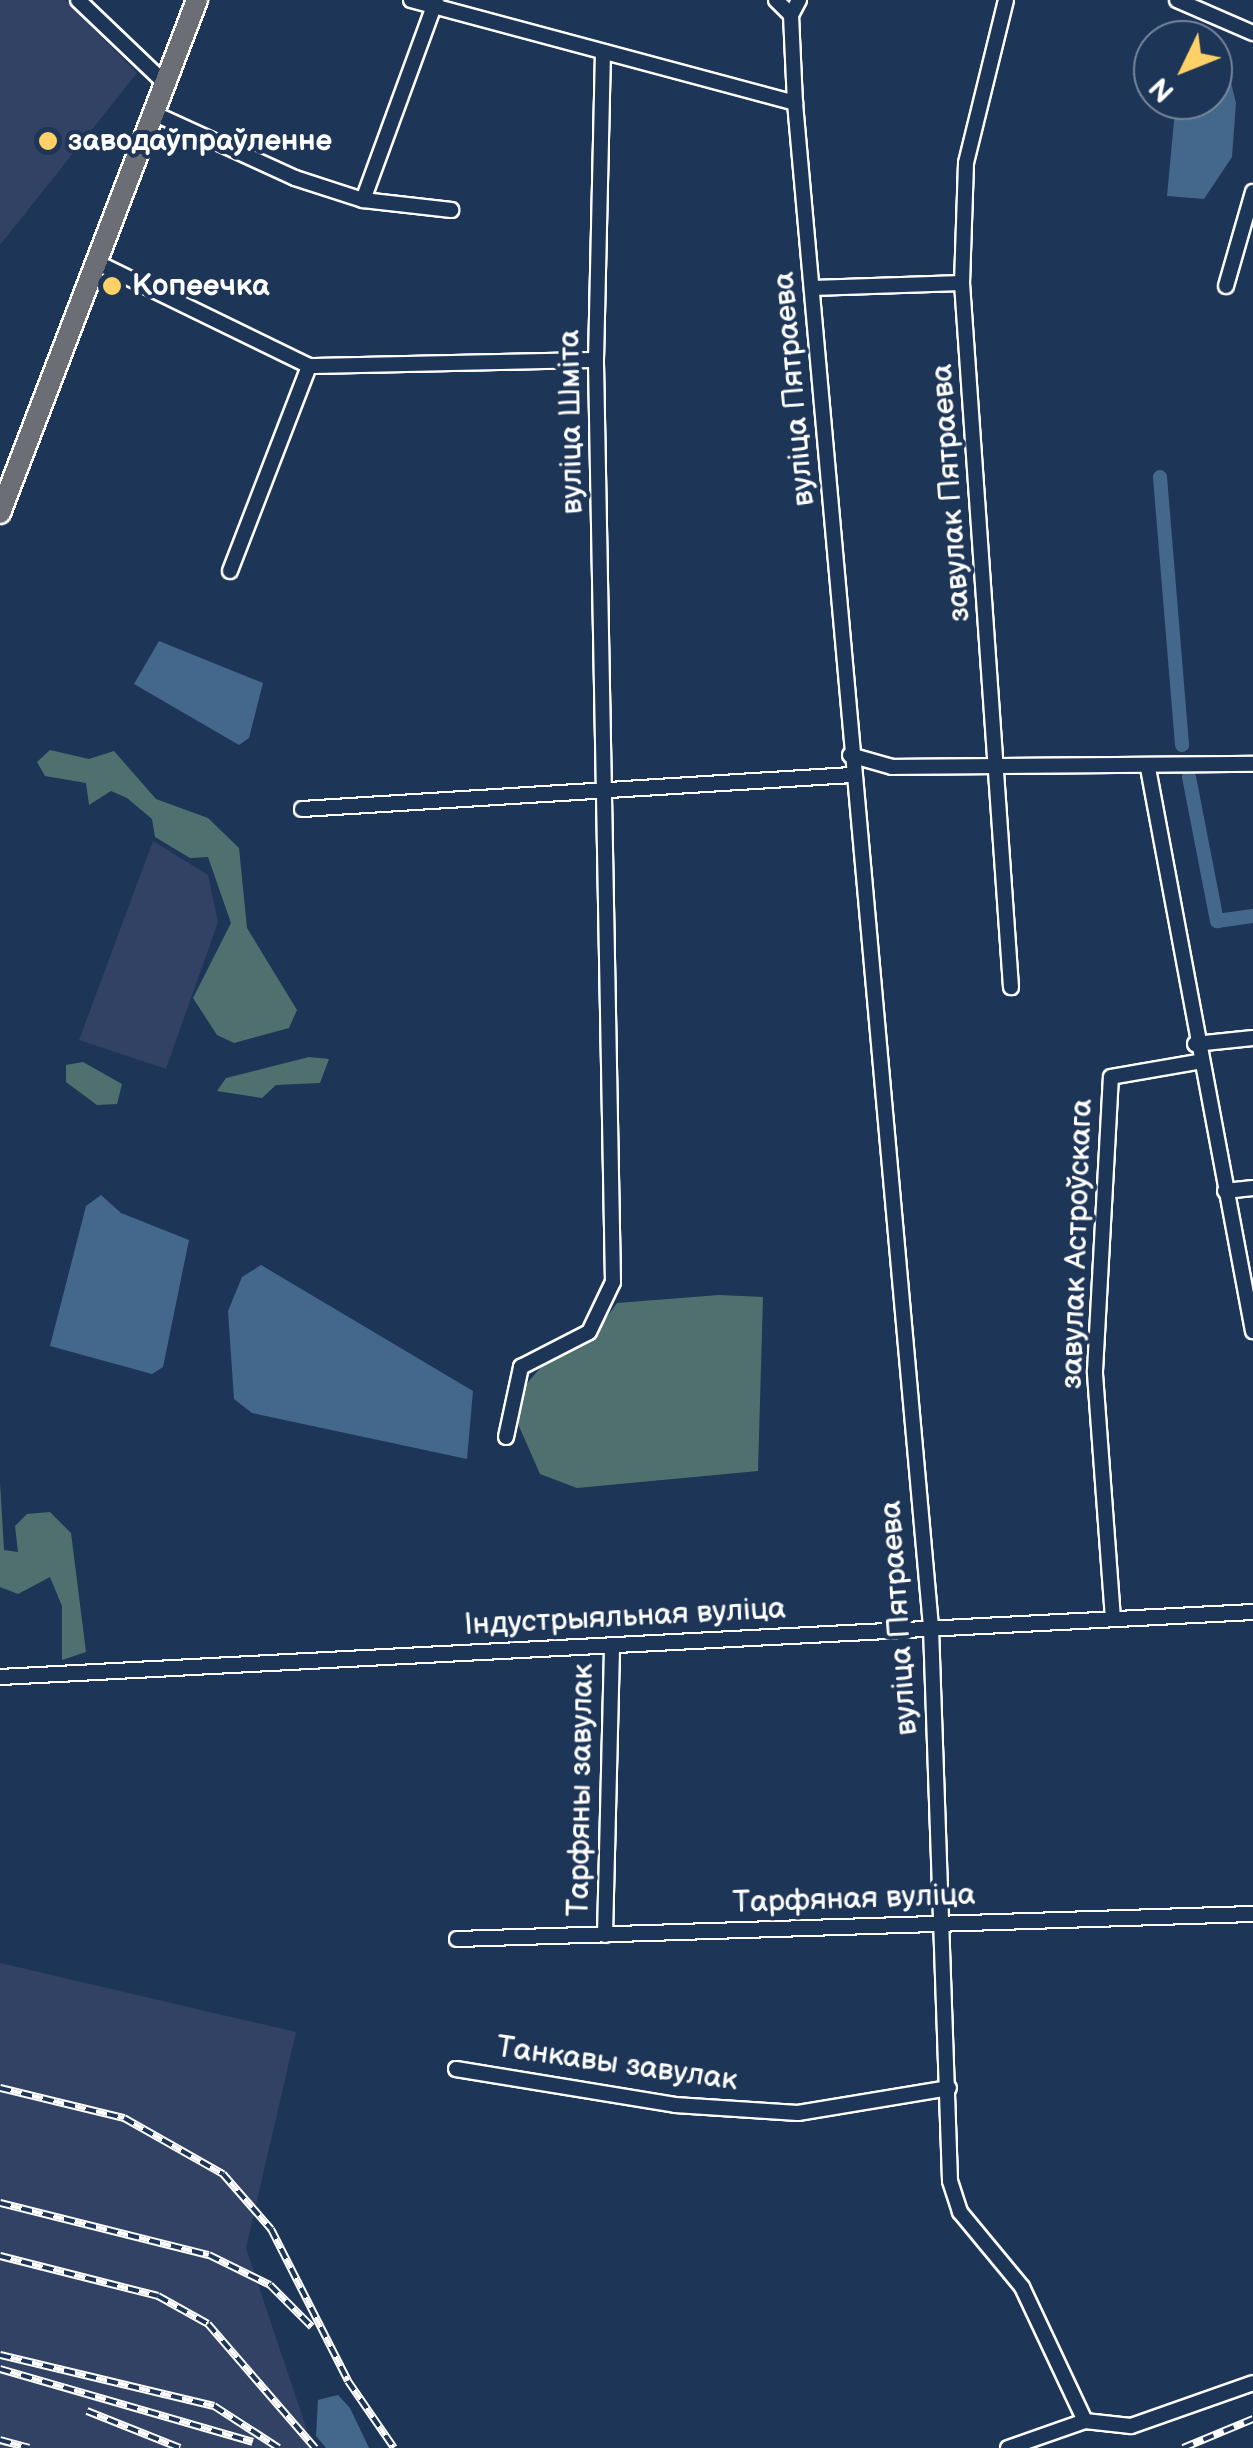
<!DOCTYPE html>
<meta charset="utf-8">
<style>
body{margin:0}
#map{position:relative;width:1253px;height:2448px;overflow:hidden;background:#1d3557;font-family:"Balsamiq Sans",sans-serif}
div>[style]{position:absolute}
.built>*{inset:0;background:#324264}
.green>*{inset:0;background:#507070}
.water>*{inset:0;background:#44688b}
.canal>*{height:14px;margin:-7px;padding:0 7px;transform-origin:7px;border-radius:7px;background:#44688b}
.roads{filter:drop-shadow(2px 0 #fff) drop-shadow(-2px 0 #fff) drop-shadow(0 2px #fff) drop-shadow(0 -2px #fff)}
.street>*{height:14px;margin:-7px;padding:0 7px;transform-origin:7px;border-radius:7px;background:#1d3557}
.primary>*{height:20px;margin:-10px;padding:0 10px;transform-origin:10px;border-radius:10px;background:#6b6f75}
.rail>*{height:8px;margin-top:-4px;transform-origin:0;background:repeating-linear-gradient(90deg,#1d3557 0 11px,#fff 0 22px);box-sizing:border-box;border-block:2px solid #fff}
.dots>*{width:28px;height:28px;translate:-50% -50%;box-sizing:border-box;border:5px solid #1d3557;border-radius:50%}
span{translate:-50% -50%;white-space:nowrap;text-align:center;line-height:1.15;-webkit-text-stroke:8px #1d3557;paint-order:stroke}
.poi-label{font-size:30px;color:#fff;font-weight:700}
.left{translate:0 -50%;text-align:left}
.street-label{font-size:30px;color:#fff}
.north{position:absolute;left:1133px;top:20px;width:100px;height:100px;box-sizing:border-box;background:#1d3557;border:2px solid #77869a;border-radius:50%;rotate:227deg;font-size:28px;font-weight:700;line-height:40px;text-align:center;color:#fff}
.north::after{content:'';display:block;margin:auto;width:35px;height:45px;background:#ffd166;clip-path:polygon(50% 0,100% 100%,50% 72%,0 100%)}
</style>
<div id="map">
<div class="built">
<i style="clip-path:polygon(0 0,65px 0,137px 73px,0 245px)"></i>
<i style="clip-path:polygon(153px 841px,208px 875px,218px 922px,166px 1069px,79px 1040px)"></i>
<i style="clip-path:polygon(0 1963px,296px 2032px,246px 2248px,313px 2448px,0 2448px)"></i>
</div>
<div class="green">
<i style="clip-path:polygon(50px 750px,89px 759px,114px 751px,156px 799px,208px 818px,239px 848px,247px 928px,297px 1010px,289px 1028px,234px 1043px,217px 1035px,193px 998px,231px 923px,208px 857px,190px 858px,155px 837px,152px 819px,127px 798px,111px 791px,89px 805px,86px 783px,45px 776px,37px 762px)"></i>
<i style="clip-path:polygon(309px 1057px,329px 1059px,320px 1083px,276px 1085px,262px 1098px,217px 1091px,226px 1078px)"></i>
<i style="clip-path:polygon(83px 1062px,122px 1084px,117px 1104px,97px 1105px,66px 1082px,66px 1065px)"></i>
<i style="clip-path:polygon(719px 1295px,763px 1297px,758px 1471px,577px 1488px,540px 1474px,518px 1424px,523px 1388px,548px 1359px,597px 1331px,617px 1303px)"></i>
<i style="clip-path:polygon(0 1483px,4px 1550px,18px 1552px,15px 1526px,27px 1514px,50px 1512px,71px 1533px,86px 1652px,62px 1660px,62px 1606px,50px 1577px,18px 1594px,0 1587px)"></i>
</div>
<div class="water">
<i style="clip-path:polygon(1213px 74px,1231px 83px,1236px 103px,1232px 157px,1204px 199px,1167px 196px,1176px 100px,1213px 100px)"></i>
<i style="clip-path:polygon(159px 641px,263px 683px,249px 738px,239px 745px,134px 684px)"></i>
<i style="clip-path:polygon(101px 1195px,121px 1213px,189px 1240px,163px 1367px,152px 1374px,50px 1346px,86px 1206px)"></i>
<i style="clip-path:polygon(261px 1265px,473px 1391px,467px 1459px,252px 1413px,234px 1399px,228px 1311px,242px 1277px)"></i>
<i style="clip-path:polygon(338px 2395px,350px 2408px,369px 2448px,326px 2448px,316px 2436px,318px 2400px)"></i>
</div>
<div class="canal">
<i style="left:1160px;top:477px;width:269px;rotate:85.3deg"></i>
<i style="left:1189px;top:777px;width:147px;rotate:79deg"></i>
<i style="left:1217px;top:921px;width:36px;rotate:-8deg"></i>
</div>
<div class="roads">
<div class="street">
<i style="left:78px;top:0;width:120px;rotate:43.7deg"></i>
<i style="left:411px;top:0;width:398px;rotate:15deg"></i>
<i style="left:776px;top:0;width:21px;rotate:45deg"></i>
<i style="left:799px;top:0;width:17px;rotate:118deg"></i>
<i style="left:791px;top:15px;width:88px;rotate:87.4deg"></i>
<i style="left:795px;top:103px;width:1531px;rotate:84.9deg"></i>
<i style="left:931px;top:1628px;width:553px;rotate:88.03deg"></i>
<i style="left:950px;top:2181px;width:33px;rotate:72deg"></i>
<i style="left:960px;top:2212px;width:97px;rotate:50.4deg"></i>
<i style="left:1022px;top:2287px;width:148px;rotate:64.8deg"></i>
<i style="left:1006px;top:0;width:168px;rotate:103.8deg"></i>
<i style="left:966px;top:163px;width:120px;rotate:91.9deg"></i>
<i style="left:962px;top:283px;width:706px;rotate:86.02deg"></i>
<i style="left:1177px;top:0;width:83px;rotate:23.5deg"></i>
<i style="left:153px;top:113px;width:156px;rotate:24.6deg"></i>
<i style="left:295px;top:178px;width:71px;rotate:17.9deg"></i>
<i style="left:363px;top:200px;width:89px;rotate:6.5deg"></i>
<i style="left:363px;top:200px;width:213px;rotate:-69.9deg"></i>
<i style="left:96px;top:262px;width:237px;rotate:26deg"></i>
<i style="left:309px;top:366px;width:287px;rotate:-1.2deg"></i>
<i style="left:1226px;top:286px;width:98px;rotate:-74deg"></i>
<i style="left:812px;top:288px;width:150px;rotate:-1.9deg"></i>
<i style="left:230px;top:571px;width:220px;rotate:-68.9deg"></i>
<i style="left:850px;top:755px;width:44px;rotate:15.9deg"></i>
<i style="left:892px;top:767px;width:361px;rotate:-0.5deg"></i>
<i style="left:1148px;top:768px;width:573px;rotate:79.44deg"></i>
<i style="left:302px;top:809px;width:550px;rotate:-3.54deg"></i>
<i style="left:1195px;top:1044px;width:58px;rotate:-5.9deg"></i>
<i style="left:1225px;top:1191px;width:28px;rotate:-6deg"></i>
<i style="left:506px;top:1437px;width:72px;rotate:-77.9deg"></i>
<i style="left:521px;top:1367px;width:76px;rotate:-27.2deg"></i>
<i style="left:589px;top:1332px;width:55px;rotate:-64.4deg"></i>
<i style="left:613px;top:1282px;width:922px;rotate:-91.06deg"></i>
<i style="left:596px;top:360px;width:305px;rotate:-88.7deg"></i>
<i style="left:1113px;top:1619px;width:249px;rotate:-94.2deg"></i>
<i style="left:1095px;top:1371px;width:294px;rotate:-86.9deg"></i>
<i style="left:1111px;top:1077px;width:87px;rotate:-9.9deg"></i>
<i style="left:0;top:1677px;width:1255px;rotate:-2.97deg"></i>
<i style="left:605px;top:1935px;width:289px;rotate:-88.6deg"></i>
<i style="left:457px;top:1939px;width:796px;rotate:-1.8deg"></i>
<i style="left:456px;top:2069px;width:222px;rotate:9.3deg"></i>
<i style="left:675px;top:2105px;width:123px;rotate:3.7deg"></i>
<i style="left:798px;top:2113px;width:153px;rotate:-9.4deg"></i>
<i style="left:1008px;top:2448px;width:82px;rotate:-19.3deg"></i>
<i style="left:1085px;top:2421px;width:46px;rotate:6.2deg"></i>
<i style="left:1131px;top:2426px;width:129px;rotate:-19.4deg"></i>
</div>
<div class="primary">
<i style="left:0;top:513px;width:550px;rotate:-68.99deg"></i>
</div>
</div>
<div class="rail">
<i style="left:0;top:2088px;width:128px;rotate:13.6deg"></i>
<i style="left:124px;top:2118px;width:114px;rotate:29.5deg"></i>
<i style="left:223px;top:2174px;width:73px;rotate:48.9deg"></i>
<i style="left:271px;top:2229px;width:170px;rotate:63.1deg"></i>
<i style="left:348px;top:2381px;width:81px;rotate:55.5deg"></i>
<i style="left:0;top:2203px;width:215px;rotate:14deg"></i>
<i style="left:209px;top:2255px;width:68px;rotate:26.2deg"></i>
<i style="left:270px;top:2285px;width:59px;rotate:45deg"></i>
<i style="left:0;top:2256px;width:163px;rotate:14.2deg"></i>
<i style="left:158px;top:2296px;width:57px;rotate:29.2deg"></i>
<i style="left:208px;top:2324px;width:164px;rotate:49.2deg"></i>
<i style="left:0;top:2355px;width:220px;rotate:13.4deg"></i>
<i style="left:214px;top:2406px;width:77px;rotate:32.9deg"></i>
<i style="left:0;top:2369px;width:263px;rotate:16.1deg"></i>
<i style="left:87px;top:2411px;width:100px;rotate:21.7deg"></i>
<i style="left:0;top:2440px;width:30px;rotate:15deg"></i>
<i style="left:1183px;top:2448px;width:76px;rotate:-22.5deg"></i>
</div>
<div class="dots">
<i style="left:48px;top:141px;background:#ffd166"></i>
<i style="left:112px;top:286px;background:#ffd166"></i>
</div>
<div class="poi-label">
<span class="left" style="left:68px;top:141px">заводаўпраўленне</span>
<span class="left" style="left:132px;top:286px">Копеечка</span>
</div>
<div class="street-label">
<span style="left:794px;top:389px;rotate:-95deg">вуліца Пятраева</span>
<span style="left:571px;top:422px;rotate:-91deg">вуліца Шміта</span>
<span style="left:951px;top:493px;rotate:-94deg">завулак Пятраева</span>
<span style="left:1077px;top:1244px;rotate:-88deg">завулак Астроўскага</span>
<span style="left:625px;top:1617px;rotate:-3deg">Індустрыяльная вуліца</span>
<span style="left:899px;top:1618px;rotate:-94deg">вуліца Пятраева</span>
<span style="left:581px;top:1790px;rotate:-89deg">Тарфяны завулак</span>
<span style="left:854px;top:1899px;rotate:-2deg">Тарфяная вуліца</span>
<span style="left:617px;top:2064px;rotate:8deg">Танкавы завулак</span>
</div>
<div class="north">N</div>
</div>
